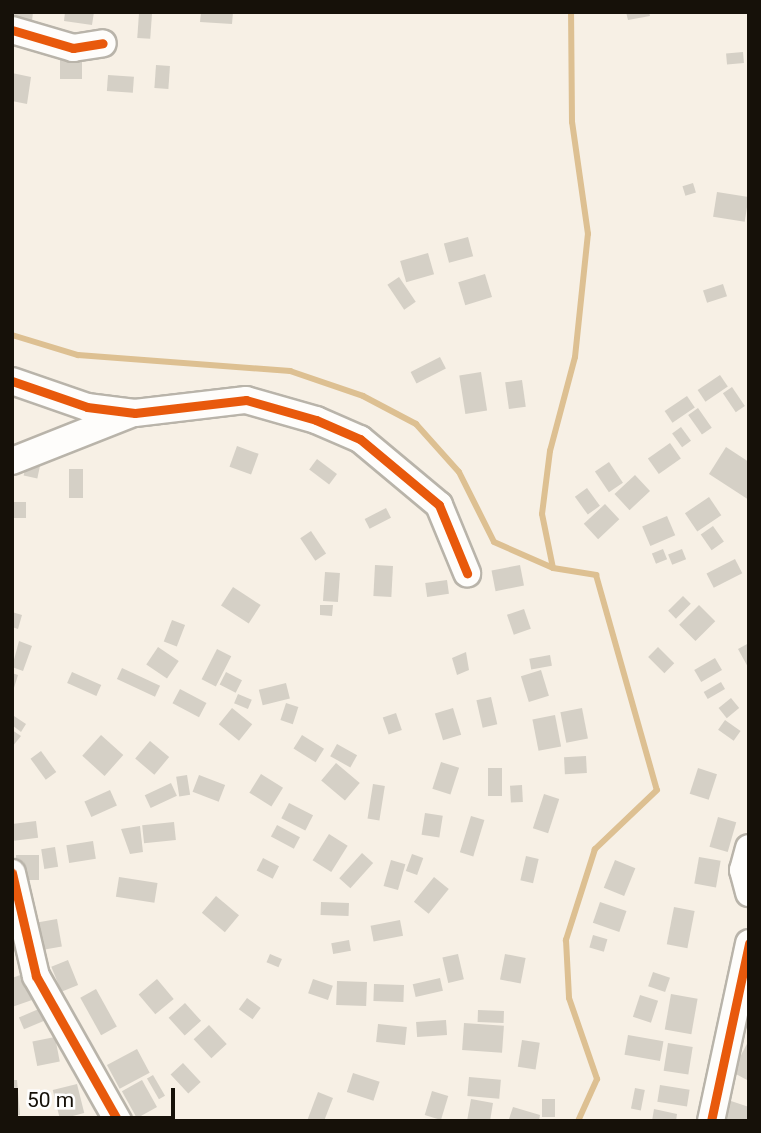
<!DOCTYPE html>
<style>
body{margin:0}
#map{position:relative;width:761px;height:1133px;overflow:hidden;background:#f7f0e5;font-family:Roboto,sans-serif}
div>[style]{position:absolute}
.stream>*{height:6px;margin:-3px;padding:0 3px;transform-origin:3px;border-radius:3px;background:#ddc092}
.building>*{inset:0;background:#d5d0c6;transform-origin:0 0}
.roads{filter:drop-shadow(2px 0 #b9b4aa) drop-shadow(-2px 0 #b9b4aa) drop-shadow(0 2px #b9b4aa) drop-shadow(0 -2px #b9b4aa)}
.minor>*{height:26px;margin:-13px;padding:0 13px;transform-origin:13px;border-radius:13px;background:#fefdfb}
.cycleway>*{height:9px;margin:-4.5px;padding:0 4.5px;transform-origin:4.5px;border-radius:4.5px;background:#e8590c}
span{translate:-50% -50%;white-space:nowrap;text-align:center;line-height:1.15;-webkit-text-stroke:5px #fff;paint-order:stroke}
.frame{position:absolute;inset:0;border:14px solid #161109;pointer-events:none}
.scale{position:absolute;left:14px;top:1088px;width:161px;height:32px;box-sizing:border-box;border:4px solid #161109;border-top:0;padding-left:9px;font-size:21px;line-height:24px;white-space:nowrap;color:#161109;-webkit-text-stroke:5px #fff;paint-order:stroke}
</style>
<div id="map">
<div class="stream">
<i style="left:12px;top:335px;width:69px;rotate:16.9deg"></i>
<i style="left:78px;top:355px;width:213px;rotate:4.3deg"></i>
<i style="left:290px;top:371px;width:77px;rotate:18.9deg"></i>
<i style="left:363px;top:396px;width:60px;rotate:27.8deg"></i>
<i style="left:416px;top:424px;width:64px;rotate:48.1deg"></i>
<i style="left:459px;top:472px;width:78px;rotate:63.4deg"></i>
<i style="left:494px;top:542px;width:64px;rotate:23.8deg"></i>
<i style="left:553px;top:568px;width:44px;rotate:9.2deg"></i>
<i style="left:596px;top:575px;width:223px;rotate:74.2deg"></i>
<i style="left:657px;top:790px;width:86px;rotate:136.4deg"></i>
<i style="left:595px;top:849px;width:96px;rotate:107.7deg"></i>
<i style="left:566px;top:940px;width:58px;rotate:87deg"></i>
<i style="left:569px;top:998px;width:86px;rotate:70.9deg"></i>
<i style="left:597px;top:1079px;width:46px;rotate:114.3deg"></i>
<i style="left:553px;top:568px;width:55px;rotate:-101.5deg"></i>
<i style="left:542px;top:514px;width:64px;rotate:-82.8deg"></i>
<i style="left:550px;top:451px;width:97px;rotate:-75.1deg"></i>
<i style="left:575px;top:357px;width:124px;rotate:-84deg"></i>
<i style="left:588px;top:234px;width:113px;rotate:-98.1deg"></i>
<i style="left:572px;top:122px;width:110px;rotate:-90.5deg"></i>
</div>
<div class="building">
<i style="clip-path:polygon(12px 12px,33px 12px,32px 21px,12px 19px)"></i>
<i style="clip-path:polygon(65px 12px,94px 12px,92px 25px,64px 21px)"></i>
<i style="clip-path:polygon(201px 12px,233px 12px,232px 24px,200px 22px)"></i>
<i style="clip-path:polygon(626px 12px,649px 12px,650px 16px,628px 20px)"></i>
<i style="left:139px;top:13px;width:13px;height:25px;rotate:4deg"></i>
<i style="left:743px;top:52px;width:11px;height:17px;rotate:85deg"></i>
<i style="left:60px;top:57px;width:22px;height:22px"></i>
<i style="left:156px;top:65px;width:14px;height:23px;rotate:4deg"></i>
<i style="clip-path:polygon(12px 73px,31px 77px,27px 104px,12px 101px)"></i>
<i style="left:108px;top:75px;width:26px;height:16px;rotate:4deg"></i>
<i style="left:693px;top:183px;width:10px;height:11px;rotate:73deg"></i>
<i style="left:717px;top:192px;width:32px;height:25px;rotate:9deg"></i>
<i style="left:468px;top:237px;width:20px;height:25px;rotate:75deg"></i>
<i style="left:428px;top:253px;width:22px;height:29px;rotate:74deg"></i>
<i style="left:485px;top:274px;width:24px;height:28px;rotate:73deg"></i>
<i style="left:399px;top:277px;width:30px;height:14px;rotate:56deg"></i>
<i style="left:723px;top:284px;width:13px;height:21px;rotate:72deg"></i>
<i style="left:440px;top:357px;width:13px;height:33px;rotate:63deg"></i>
<i style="left:481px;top:372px;width:39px;height:22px;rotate:81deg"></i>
<i style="left:720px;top:375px;width:14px;height:27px;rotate:56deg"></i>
<i style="left:522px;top:380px;width:27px;height:17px;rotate:82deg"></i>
<i style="left:732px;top:387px;width:23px;height:11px;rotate:56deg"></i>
<i style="left:687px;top:396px;width:14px;height:27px;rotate:56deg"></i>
<i style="left:698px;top:408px;width:24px;height:12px;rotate:55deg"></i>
<i style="left:681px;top:427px;width:17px;height:11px;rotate:54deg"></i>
<i style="left:670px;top:443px;width:19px;height:27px;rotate:55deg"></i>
<i style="left:237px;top:446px;width:23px;height:22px;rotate:20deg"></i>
<i style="clip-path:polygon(726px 447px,749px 462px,749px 500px,709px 474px)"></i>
<i style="left:28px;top:455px;width:14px;height:21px;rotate:12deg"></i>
<i style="left:317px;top:459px;width:25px;height:13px;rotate:37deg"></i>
<i style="left:609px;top:462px;width:25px;height:17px;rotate:56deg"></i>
<i style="left:69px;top:469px;width:14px;height:29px"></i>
<i style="left:635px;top:475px;width:22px;height:28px;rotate:47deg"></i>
<i style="left:587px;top:488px;width:22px;height:15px;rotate:54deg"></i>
<i style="left:709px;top:497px;width:22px;height:29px;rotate:56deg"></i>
<i style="left:14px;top:502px;width:12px;height:16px"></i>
<i style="left:605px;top:504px;width:21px;height:29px;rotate:47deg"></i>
<i style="left:386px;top:508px;width:11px;height:24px;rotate:63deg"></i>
<i style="left:667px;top:516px;width:21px;height:27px;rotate:67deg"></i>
<i style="left:713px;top:526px;width:19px;height:15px;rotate:55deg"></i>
<i style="left:311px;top:531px;width:27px;height:13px;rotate:56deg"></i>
<i style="left:663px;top:549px;width:11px;height:12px;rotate:68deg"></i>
<i style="left:682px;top:549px;width:11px;height:15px;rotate:68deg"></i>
<i style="left:735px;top:559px;width:16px;height:32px;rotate:63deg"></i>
<i style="left:375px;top:565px;width:18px;height:31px;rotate:3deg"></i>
<i style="left:520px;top:565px;width:21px;height:29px;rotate:79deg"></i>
<i style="left:325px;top:572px;width:15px;height:29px;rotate:4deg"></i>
<i style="left:447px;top:580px;width:14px;height:22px;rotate:82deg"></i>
<i style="left:233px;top:587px;width:33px;height:22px;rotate:33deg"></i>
<i style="left:683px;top:596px;width:11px;height:21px;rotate:45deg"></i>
<i style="clip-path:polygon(320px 605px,333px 605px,332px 616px,320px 615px)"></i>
<i style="left:699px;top:605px;width:23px;height:28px;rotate:45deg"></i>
<i style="left:524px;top:609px;width:21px;height:18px;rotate:71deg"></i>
<i style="clip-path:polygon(12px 612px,22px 615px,18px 629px,12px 627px)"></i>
<i style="left:172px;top:620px;width:14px;height:23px;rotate:21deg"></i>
<i style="clip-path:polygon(19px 641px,32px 646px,23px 671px,12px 667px)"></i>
<i style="clip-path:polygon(749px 643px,749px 669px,738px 649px)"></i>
<i style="left:158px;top:647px;width:25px;height:21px;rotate:34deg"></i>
<i style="left:658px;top:647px;width:23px;height:14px;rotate:45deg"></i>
<i style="left:217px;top:649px;width:16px;height:34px;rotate:27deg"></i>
<i style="clip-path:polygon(466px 652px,469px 670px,457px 675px,452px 658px)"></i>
<i style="left:550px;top:655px;width:11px;height:21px;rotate:80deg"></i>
<i style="left:715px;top:658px;width:14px;height:24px;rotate:60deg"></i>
<i style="left:122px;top:668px;width:42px;height:12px;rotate:25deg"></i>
<i style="left:541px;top:670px;width:27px;height:21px;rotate:73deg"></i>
<i style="left:72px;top:672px;width:32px;height:12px;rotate:24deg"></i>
<i style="left:226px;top:672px;width:18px;height:14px;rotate:27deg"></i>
<i style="clip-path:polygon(12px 673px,18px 675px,13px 691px,12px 691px)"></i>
<i style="left:721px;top:682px;width:8px;height:20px;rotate:60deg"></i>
<i style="left:286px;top:683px;width:16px;height:28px;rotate:76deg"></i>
<i style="left:180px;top:689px;width:30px;height:16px;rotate:28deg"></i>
<i style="left:238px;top:694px;width:15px;height:10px;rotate:23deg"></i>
<i style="left:491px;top:697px;width:28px;height:15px;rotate:77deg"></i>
<i style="left:731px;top:698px;width:13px;height:16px;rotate:51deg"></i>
<i style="left:286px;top:703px;width:13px;height:18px;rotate:18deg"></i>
<i style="left:232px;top:708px;width:26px;height:21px;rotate:39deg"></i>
<i style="left:453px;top:708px;width:28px;height:19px;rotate:73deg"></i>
<i style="left:582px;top:708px;width:31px;height:22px;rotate:79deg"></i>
<i style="left:396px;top:713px;width:18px;height:14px;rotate:71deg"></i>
<i style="left:555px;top:715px;width:32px;height:23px;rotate:79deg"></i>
<i style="clip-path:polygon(14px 716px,26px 724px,21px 732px,12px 725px)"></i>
<i style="left:725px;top:720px;width:19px;height:12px;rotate:35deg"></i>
<i style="clip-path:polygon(12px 730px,21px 736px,12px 747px)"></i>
<i style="left:101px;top:735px;width:30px;height:28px;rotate:42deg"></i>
<i style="left:302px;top:735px;width:26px;height:16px;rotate:32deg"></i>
<i style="left:150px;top:741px;width:25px;height:23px;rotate:40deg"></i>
<i style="left:337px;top:744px;width:23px;height:14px;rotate:29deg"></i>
<i style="left:41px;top:751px;width:26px;height:13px;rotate:54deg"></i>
<i style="left:586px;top:756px;width:17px;height:22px;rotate:87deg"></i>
<i style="left:441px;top:762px;width:19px;height:28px;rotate:18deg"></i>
<i style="left:336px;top:763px;width:31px;height:23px;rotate:40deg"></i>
<i style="left:488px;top:768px;width:14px;height:28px"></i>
<i style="left:698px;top:768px;width:20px;height:27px;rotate:18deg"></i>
<i style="left:261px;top:774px;width:26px;height:22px;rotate:32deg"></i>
<i style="left:187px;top:775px;width:20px;height:11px;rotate:81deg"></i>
<i style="left:199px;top:775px;width:28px;height:18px;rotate:21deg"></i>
<i style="left:171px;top:783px;width:14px;height:29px;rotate:65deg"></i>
<i style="left:373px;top:784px;width:12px;height:35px;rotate:9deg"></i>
<i style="left:522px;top:785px;width:17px;height:12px;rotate:87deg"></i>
<i style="left:110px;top:790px;width:17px;height:28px;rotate:66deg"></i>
<i style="left:544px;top:794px;width:16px;height:36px;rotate:18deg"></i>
<i style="left:289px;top:803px;width:27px;height:17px;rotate:27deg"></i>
<i style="left:425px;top:813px;width:18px;height:22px;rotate:9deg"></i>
<i style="left:471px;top:816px;width:14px;height:38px;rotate:17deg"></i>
<i style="left:718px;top:817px;width:19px;height:31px;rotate:16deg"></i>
<i style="left:36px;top:821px;width:17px;height:24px;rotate:83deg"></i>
<i style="left:174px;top:822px;width:18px;height:32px;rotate:84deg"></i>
<i style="left:277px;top:825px;width:26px;height:13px;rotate:28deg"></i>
<i style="clip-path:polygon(140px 826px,143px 852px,130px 854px,121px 829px)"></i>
<i style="left:329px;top:834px;width:22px;height:31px;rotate:32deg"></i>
<i style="left:93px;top:841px;width:18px;height:27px;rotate:81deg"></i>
<i style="left:55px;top:847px;width:20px;height:14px;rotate:81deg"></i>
<i style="left:362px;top:853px;width:15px;height:34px;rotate:42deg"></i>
<i style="left:412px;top:854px;width:12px;height:18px;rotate:20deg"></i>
<i style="left:16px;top:855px;width:23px;height:25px"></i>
<i style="left:526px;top:856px;width:13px;height:25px;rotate:13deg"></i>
<i style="left:699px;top:857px;width:22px;height:27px;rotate:10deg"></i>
<i style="left:263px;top:858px;width:18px;height:14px;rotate:27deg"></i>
<i style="left:391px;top:860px;width:15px;height:27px;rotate:16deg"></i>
<i style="left:615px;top:860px;width:22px;height:30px;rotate:22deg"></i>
<i style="left:119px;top:877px;width:39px;height:20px;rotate:9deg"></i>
<i style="left:434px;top:877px;width:19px;height:32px;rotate:39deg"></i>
<i style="left:216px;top:896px;width:30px;height:22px;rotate:40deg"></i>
<i style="left:321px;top:902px;width:28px;height:13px;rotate:2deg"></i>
<i style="left:600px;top:902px;width:28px;height:22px;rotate:19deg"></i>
<i style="left:674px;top:907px;width:21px;height:38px;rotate:11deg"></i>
<i style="left:57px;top:919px;width:28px;height:26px;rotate:80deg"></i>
<i style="left:400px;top:920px;width:16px;height:30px;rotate:79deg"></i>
<i style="left:593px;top:935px;width:15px;height:13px;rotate:16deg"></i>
<i style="left:349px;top:940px;width:11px;height:18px;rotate:80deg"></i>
<i style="left:270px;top:954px;width:13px;height:9px;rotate:23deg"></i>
<i style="left:458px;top:954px;width:26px;height:16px;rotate:77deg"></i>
<i style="left:505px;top:954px;width:21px;height:26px;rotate:11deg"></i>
<i style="left:68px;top:960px;width:27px;height:18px;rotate:68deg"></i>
<i style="left:653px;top:972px;width:18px;height:15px;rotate:19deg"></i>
<i style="clip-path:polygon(23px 974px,32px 1000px,12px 1007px,12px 978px)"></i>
<i style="left:440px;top:978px;width:13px;height:28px;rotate:77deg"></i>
<i style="left:157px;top:979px;width:26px;height:24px;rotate:50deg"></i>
<i style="left:313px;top:979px;width:21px;height:15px;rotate:19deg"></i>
<i style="left:337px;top:981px;width:30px;height:24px;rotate:2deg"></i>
<i style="left:374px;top:984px;width:30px;height:17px;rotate:2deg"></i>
<i style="left:96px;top:989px;width:43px;height:18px;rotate:61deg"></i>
<i style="left:671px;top:994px;width:27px;height:36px;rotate:10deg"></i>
<i style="left:640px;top:995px;width:19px;height:23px;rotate:18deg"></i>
<i style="left:247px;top:998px;width:17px;height:14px;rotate:36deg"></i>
<i style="clip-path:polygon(749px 1000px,749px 1028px,739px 1027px)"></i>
<i style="left:185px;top:1003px;width:24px;height:22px;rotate:48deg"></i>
<i style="left:41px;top:1008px;width:13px;height:24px;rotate:67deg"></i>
<i style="left:478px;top:1010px;width:26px;height:12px;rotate:2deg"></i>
<i style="left:446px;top:1020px;width:15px;height:30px;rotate:86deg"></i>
<i style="left:464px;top:1023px;width:40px;height:27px;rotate:4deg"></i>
<i style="left:378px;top:1024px;width:29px;height:18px;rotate:6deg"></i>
<i style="left:209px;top:1025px;width:26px;height:21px;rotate:47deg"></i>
<i style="left:628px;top:1035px;width:36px;height:20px;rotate:10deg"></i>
<i style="left:55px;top:1037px;width:25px;height:23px;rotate:79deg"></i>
<i style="left:522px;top:1040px;width:18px;height:27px;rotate:9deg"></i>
<i style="clip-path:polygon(749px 1040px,749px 1081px,732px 1072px)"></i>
<i style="left:668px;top:1043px;width:25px;height:28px;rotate:9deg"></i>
<i style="left:137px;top:1049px;width:27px;height:34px;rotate:62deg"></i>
<i style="left:183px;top:1063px;width:26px;height:17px;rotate:47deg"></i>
<i style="left:353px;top:1073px;width:28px;height:20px;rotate:18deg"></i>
<i style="left:153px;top:1075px;width:24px;height:7px;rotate:60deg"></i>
<i style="left:469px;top:1077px;width:32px;height:19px;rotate:5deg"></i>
<i style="clip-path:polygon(12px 1080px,17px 1080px,20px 1115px,12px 1116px)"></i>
<i style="left:142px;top:1080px;width:31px;height:23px;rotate:61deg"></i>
<i style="left:77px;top:1084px;width:30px;height:25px;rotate:76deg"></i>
<i style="left:660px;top:1085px;width:30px;height:17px;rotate:9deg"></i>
<i style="left:635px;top:1088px;width:10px;height:21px;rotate:11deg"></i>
<i style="left:432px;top:1091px;width:17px;height:25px;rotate:17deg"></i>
<i style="clip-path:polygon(318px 1092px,333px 1098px,324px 1121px,307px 1121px)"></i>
<i style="clip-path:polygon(471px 1099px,493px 1103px,490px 1121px,467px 1121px)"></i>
<i style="left:542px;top:1099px;width:13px;height:18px"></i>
<i style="clip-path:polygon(728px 1100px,749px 1107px,747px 1121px,720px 1121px)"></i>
<i style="clip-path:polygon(513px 1107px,540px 1115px,539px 1121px,509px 1119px)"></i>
<i style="clip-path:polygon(654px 1109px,677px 1114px,676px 1121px,652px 1121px)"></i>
</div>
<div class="roads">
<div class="minor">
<i style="left:12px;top:30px;width:64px;rotate:16.4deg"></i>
<i style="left:73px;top:48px;width:30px;rotate:-9deg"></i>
<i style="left:12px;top:381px;width:79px;rotate:19.1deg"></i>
<i style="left:87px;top:407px;width:48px;rotate:7.1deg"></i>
<i style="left:135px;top:413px;width:112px;rotate:-6.7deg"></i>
<i style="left:246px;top:400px;width:73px;rotate:15.9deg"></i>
<i style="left:316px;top:420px;width:48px;rotate:23.4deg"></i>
<i style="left:360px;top:439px;width:103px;rotate:39.9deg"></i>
<i style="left:439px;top:505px;width:74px;rotate:67.6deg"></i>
<i style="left:12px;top:461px;width:128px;rotate:-21.6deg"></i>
<i style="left:749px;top:848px;width:23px;rotate:105deg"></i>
<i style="left:743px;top:870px;width:24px;rotate:75deg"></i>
<i style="left:12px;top:873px;width:106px;rotate:76.9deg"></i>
<i style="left:36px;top:976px;width:167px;rotate:60.5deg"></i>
<i style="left:711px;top:1121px;width:182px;rotate:-77.9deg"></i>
</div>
</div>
<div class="cycleway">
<i style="left:12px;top:30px;width:64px;rotate:16.4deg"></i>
<i style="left:73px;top:48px;width:30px;rotate:-9deg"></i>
<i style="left:12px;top:381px;width:79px;rotate:19.1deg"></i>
<i style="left:87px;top:407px;width:48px;rotate:7.1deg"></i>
<i style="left:135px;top:413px;width:112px;rotate:-6.7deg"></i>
<i style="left:246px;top:400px;width:73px;rotate:15.9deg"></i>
<i style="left:316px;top:420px;width:48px;rotate:23.4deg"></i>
<i style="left:360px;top:439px;width:103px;rotate:39.9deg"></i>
<i style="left:439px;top:505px;width:74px;rotate:67.6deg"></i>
<i style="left:12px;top:873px;width:106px;rotate:76.9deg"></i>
<i style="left:36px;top:976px;width:167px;rotate:60.5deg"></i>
<i style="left:711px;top:1121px;width:182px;rotate:-77.9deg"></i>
</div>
<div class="frame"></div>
<div class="scale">50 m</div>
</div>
